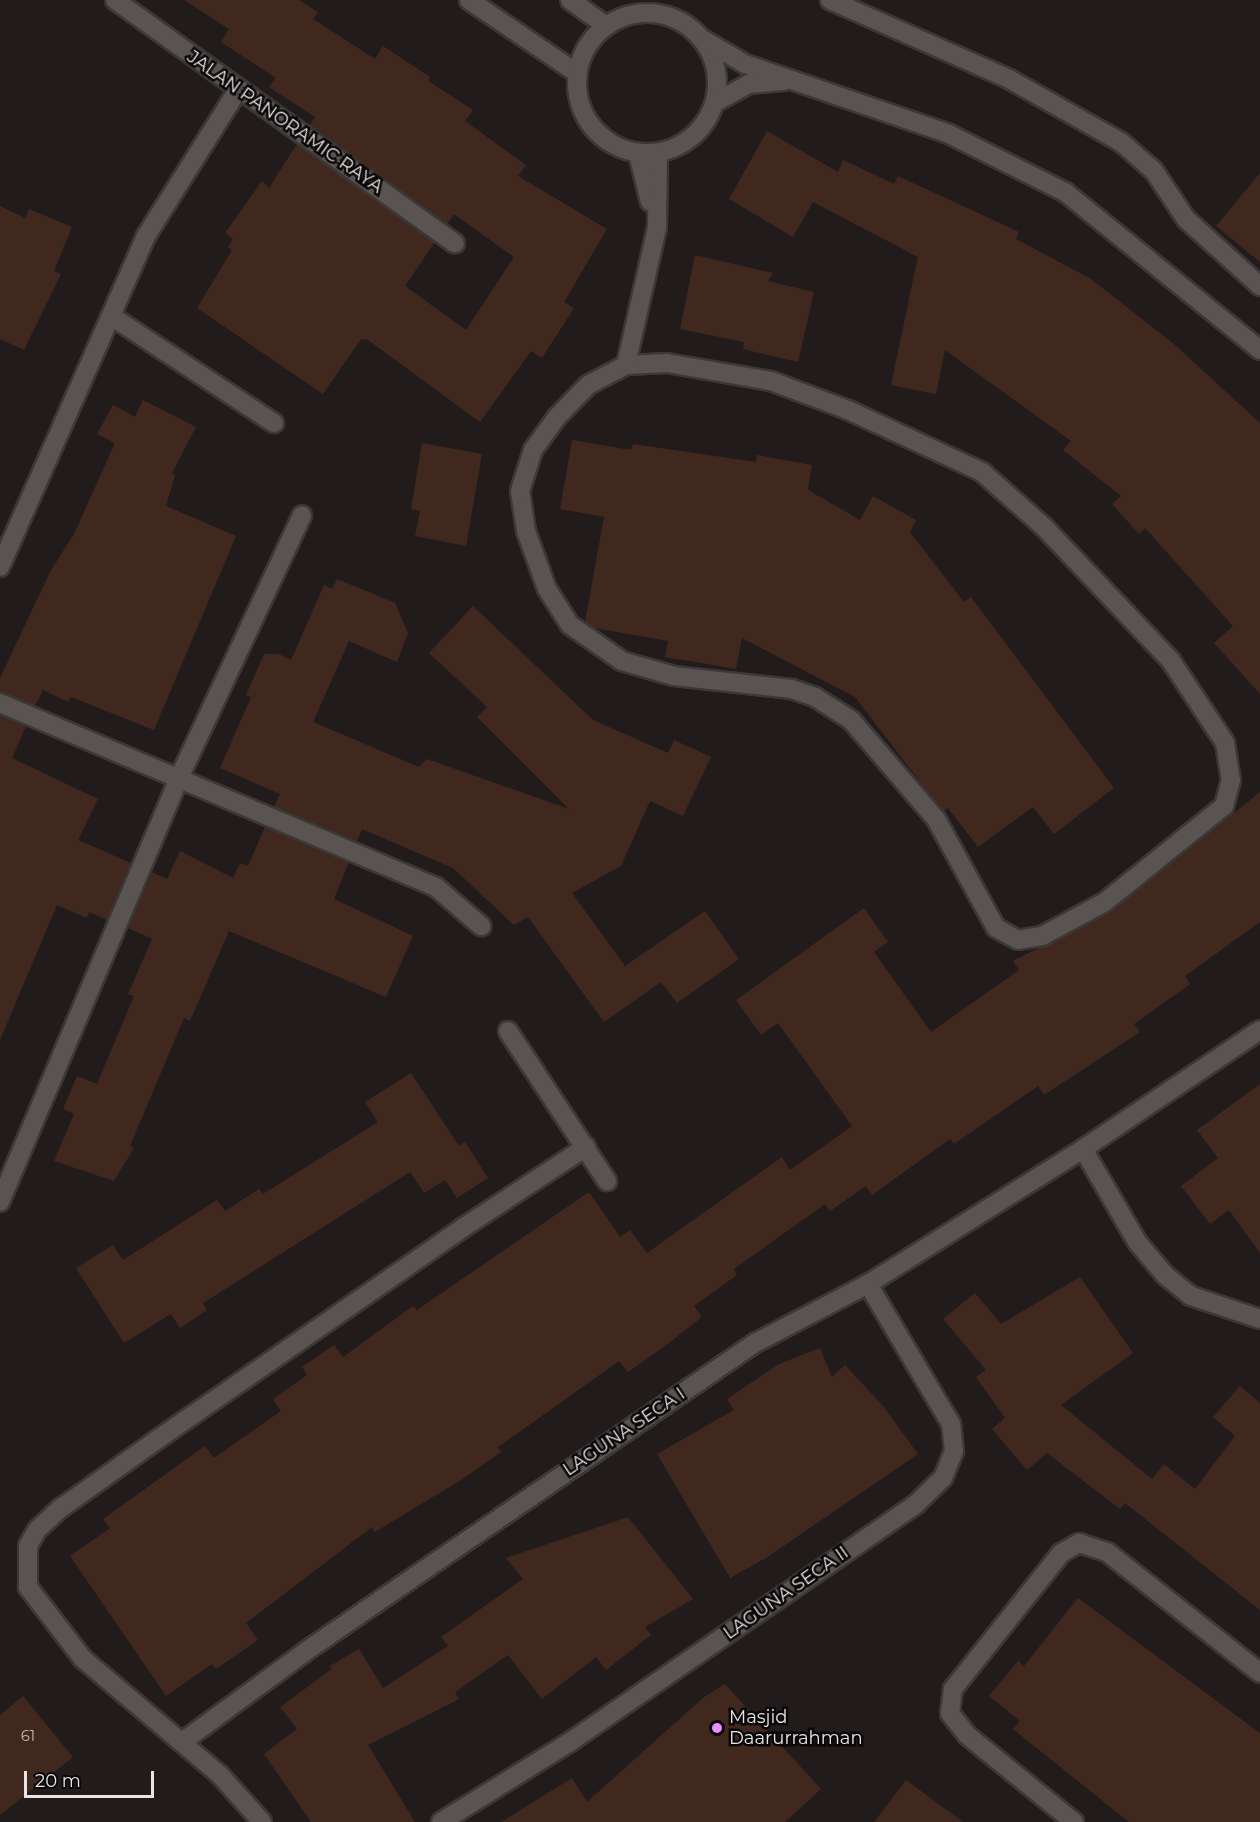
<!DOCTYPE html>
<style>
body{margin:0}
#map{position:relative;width:1260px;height:1822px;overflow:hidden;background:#211c1b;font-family:Montserrat,sans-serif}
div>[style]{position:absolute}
.building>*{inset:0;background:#40281e}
.roads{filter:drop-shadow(2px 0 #3b3837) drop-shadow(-2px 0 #3b3837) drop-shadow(0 2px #3b3837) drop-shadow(0 -2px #3b3837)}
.minor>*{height:18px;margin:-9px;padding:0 9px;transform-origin:9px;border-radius:9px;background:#595452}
.minor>.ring{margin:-9px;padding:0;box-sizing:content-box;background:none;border:18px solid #595452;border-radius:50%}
.dots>*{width:16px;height:16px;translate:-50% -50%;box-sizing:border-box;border:3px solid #090707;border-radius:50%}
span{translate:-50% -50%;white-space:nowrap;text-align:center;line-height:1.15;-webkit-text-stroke:5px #090707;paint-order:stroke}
.number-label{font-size:15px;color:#beb6b2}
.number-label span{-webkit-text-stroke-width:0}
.street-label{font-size:18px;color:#e8e5e4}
.poi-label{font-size:18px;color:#e8e5e4}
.left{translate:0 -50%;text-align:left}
.scale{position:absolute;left:24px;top:1771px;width:130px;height:27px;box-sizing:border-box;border:3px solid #e8e5e4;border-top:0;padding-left:8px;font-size:18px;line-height:21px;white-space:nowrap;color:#e8e5e4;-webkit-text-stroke:4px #090707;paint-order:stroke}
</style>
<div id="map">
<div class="building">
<i style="clip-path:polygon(184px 0,299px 0,318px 12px,313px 19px,375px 59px,383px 46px,430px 77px,428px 81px,473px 110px,465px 121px,526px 165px,518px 176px,607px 229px,564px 302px,574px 308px,542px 358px,531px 351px,480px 422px,368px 340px,361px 339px,323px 394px,197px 308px,232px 250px,228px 247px,233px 239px,225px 233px,262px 181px,269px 188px,297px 144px,435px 242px,405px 286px,466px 330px,514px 257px,454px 214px,447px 224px,310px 125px,315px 117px,269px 87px,276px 78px,221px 42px,229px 29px)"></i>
<i style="clip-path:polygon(767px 131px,838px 172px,843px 160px,894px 184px,898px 176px,1019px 232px,1016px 239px,1091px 279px,1175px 345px,1260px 423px,1260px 694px,1214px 643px,1233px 626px,1145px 528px,1139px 534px,1112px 504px,1121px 496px,1063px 450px,1071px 441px,945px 350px,936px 394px,891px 385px,908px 304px,911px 304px,908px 303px,918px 257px,813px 202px,793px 237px,729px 199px)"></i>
<i style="clip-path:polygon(1260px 173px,1260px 262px,1216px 226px)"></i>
<i style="clip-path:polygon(0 206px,25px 218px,29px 209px,72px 227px,54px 271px,61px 274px,24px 350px,0 339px)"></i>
<i style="clip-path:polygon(695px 255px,773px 273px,768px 281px,814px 292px,798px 362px,743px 349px,744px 342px,680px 329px)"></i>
<i style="clip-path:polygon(143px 400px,196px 427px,172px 473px,175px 475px,166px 506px,236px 536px,154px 730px,71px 697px,68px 702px,43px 690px,35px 706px,0 692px,0 678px,51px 570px,74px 534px,115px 443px,97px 434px,113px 405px,135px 417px)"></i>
<i style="clip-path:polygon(572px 440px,631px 450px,633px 444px,756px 462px,757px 455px,812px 465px,808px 490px,860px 520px,873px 496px,916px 520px,910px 532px,964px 602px,971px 597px,1114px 788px,1054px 834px,1033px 807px,978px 847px,948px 808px,944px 811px,934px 800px,855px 697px,742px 638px,736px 669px,665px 657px,668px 641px,594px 628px,585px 622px,604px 517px,560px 509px)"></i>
<i style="clip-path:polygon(422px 443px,482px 454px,466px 546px,415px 536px,420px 511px,411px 509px)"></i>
<i style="clip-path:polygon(337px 579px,395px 603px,408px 633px,397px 662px,349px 641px,313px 722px,419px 767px,427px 759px,569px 809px,477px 717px,487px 707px,429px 653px,473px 606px,593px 720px,668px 753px,674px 740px,711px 757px,683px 816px,650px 801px,621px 866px,572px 893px,625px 966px,705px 911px,739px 959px,677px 1003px,661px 982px,604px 1022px,528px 917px,514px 925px,453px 868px,362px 829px,357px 841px,274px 807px,280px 794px,220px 768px,251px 697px,246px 695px,264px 654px,279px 654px,291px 660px,324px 585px,332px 589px)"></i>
<i style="clip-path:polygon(0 715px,26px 726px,12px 758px,98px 799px,78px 840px,131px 863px,107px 920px,89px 912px,87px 918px,57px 905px,0 1040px)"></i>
<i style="clip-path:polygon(1260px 792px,1260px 922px,1185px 976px,1190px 984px,1134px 1024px,1140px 1032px,1044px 1095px,1038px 1086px,954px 1144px,950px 1139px,872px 1195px,866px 1186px,830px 1211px,825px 1204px,734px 1269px,737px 1275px,694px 1306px,702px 1317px,661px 1349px,628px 1372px,619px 1361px,498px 1447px,501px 1452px,461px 1480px,375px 1532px,372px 1527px,246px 1623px,258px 1640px,216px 1669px,212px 1664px,166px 1696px,70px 1556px,110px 1528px,103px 1519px,205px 1446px,214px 1458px,281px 1411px,273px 1399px,307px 1375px,302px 1367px,334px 1345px,343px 1357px,413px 1306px,417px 1310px,589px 1192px,620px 1237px,630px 1230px,647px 1253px,782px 1157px,790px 1170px,852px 1126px,778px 1023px,761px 1035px,736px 1000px,864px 908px,888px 942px,874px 952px,931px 1032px,1019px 970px,1013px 961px,1112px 911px)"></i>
<i style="clip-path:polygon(265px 827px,349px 862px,334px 899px,413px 936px,386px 997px,229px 931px,190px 1021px,184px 1018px,130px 1146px,134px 1148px,114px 1181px,54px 1161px,74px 1114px,63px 1109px,77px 1076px,97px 1084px,134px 996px,128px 994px,152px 939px,128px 928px,152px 872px,167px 879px,180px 851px,233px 878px,240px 863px,248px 866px)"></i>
<i style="clip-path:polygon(411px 1073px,459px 1146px,465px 1142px,488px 1178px,457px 1198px,445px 1180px,424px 1193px,410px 1172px,203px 1303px,207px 1310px,180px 1328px,171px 1314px,124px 1343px,76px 1268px,113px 1245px,123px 1260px,217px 1200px,225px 1211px,259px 1189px,263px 1194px,378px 1122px,365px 1102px)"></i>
<i style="clip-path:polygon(1260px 1084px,1260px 1253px,1229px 1210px,1210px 1224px,1181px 1186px,1218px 1158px,1197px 1130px)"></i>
<i style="clip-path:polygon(1080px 1277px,1133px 1353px,1061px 1405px,1152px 1479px,1164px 1464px,1195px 1489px,1235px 1436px,1213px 1417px,1240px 1386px,1260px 1403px,1260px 1610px,1125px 1503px,1120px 1509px,1047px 1453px,1027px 1470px,992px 1429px,1005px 1418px,976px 1377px,986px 1370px,943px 1319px,975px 1293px,1001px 1324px)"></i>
<i style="clip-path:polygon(820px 1348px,832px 1377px,845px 1365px,883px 1406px,918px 1454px,766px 1558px,730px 1578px,657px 1454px,734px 1410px,727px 1399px,779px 1364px)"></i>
<i style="clip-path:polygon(628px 1517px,693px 1599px,645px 1627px,651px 1635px,606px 1670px,596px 1657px,542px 1699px,508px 1655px,455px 1692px,459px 1699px,368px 1745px,415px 1822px,311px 1822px,264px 1754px,297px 1729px,280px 1707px,332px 1669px,330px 1666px,359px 1649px,383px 1688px,448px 1646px,441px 1637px,523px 1579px,506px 1558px)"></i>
<i style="clip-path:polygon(1078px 1598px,1260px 1733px,1260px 1822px,1129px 1822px,1013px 1729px,1020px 1721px,989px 1696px,1018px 1661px,1024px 1666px)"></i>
<i style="clip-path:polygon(725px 1684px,821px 1789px,785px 1822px,501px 1822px,572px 1778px,587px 1802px,704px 1697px)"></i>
<i style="clip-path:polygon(23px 1696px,73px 1757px,0 1815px,0 1715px)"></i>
<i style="clip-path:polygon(906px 1780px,963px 1822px,874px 1822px)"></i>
</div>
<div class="roads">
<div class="minor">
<i style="left:115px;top:0;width:418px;rotate:35.6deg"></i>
<i style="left:469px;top:0;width:130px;rotate:34.1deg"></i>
<i style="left:570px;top:0;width:43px;rotate:35.5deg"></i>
<i style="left:830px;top:0;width:196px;rotate:23.8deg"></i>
<i style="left:1009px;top:79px;width:129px;rotate:29.4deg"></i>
<i style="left:1121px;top:142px;width:44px;rotate:41.3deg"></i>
<i style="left:1154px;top:171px;width:58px;rotate:56.3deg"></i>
<i style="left:1186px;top:219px;width:100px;rotate:42.2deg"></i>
<i class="ring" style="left:577px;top:13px;width:122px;height:122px"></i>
<i style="left:704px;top:40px;width:48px;rotate:30.3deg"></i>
<i style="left:745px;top:64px;width:216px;rotate:18.9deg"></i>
<i style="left:949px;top:134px;width:130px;rotate:26.6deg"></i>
<i style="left:1065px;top:192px;width:251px;rotate:39deg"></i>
<i style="left:716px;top:102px;width:38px;rotate:-29deg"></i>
<i style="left:749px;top:84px;width:35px;rotate:-5deg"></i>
<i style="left:638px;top:153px;width:50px;rotate:76.2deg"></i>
<i style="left:111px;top:316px;width:195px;rotate:33.3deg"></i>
<i style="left:667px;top:363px;width:106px;rotate:9.8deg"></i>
<i style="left:771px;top:381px;width:82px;rotate:20.6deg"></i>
<i style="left:848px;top:410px;width:148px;rotate:24.8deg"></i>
<i style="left:982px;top:472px;width:84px;rotate:41.6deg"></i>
<i style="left:1045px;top:528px;width:183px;rotate:46.5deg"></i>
<i style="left:1171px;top:661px;width:98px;rotate:56.6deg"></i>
<i style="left:1225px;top:743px;width:37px;rotate:81deg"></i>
<i style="left:1231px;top:780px;width:27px;rotate:105deg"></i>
<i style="left:1224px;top:806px;width:153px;rotate:141.1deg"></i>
<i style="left:1105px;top:902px;width:72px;rotate:151.6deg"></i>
<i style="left:1042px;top:936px;width:24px;rotate:171deg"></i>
<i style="left:1018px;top:940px;width:25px;rotate:-151deg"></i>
<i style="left:996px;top:928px;width:124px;rotate:-118.8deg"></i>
<i style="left:936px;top:819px;width:130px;rotate:-130.6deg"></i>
<i style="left:851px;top:720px;width:43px;rotate:-147.4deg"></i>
<i style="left:815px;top:697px;width:24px;rotate:-161deg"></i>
<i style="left:792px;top:689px;width:119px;rotate:-173.7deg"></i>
<i style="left:674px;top:676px;width:54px;rotate:-163.9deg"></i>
<i style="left:622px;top:661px;width:63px;rotate:-145.3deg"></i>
<i style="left:570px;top:625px;width:43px;rotate:-122.6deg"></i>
<i style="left:547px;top:589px;width:62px;rotate:-109.9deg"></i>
<i style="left:526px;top:531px;width:40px;rotate:-98.5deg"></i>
<i style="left:520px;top:491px;width:43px;rotate:-72.4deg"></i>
<i style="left:533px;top:450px;width:41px;rotate:-54deg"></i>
<i style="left:557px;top:417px;width:45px;rotate:-45.9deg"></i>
<i style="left:588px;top:385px;width:43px;rotate:-27.8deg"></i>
<i style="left:626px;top:365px;width:41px;rotate:-2.8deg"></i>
<i style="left:626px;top:365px;width:141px;rotate:-77.3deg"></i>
<i style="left:657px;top:227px;width:74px;rotate:-89.2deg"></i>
<i style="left:0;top:567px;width:362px;rotate:-66.2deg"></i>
<i style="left:146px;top:236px;width:173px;rotate:-57.8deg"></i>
<i style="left:0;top:703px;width:473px;rotate:22.9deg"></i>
<i style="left:436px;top:887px;width:60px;rotate:40.9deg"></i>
<i style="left:508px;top:1031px;width:180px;rotate:56.6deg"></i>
<i style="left:1083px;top:1149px;width:109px;rotate:59.7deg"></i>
<i style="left:1138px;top:1243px;width:42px;rotate:49.8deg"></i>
<i style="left:1165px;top:1275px;width:33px;rotate:39deg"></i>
<i style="left:1191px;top:1296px;width:73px;rotate:18.4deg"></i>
<i style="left:0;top:1202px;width:460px;rotate:-67.1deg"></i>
<i style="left:179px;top:778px;width:290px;rotate:-64.9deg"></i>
<i style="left:182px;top:1742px;width:161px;rotate:-36.2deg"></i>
<i style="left:312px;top:1647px;width:537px;rotate:-34.46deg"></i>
<i style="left:755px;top:1343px;width:127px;rotate:-27.6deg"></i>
<i style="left:868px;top:1284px;width:254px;rotate:-32.1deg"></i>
<i style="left:1083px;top:1149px;width:213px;rotate:-33.9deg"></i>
<i style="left:262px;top:1822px;width:63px;rotate:-131.8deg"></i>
<i style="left:220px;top:1775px;width:180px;rotate:-139.7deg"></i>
<i style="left:83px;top:1659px;width:91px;rotate:-127.4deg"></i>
<i style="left:28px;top:1587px;width:41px;rotate:-90deg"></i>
<i style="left:28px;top:1546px;width:18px;rotate:-61deg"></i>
<i style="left:37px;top:1530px;width:33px;rotate:-43deg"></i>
<i style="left:61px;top:1508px;width:119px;rotate:-35.4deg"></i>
<i style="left:158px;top:1439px;width:372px;rotate:-34.7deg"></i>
<i style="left:464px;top:1227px;width:146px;rotate:-33.3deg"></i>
<i style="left:441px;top:1822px;width:152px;rotate:-31.8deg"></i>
<i style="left:570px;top:1742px;width:420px;rotate:-34.5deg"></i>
<i style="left:916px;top:1504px;width:37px;rotate:-44deg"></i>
<i style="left:943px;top:1478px;width:29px;rotate:-68deg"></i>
<i style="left:954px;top:1451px;width:27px;rotate:-96deg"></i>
<i style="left:951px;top:1424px;width:163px;rotate:-120.7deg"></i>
<i style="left:1074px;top:1822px;width:138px;rotate:-140.9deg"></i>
<i style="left:967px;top:1735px;width:28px;rotate:-128deg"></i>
<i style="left:950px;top:1713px;width:24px;rotate:-83deg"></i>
<i style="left:953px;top:1689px;width:174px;rotate:-51.5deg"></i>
<i style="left:1061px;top:1553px;width:21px;rotate:-29deg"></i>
<i style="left:1079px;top:1543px;width:29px;rotate:18deg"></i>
<i style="left:1107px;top:1552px;width:195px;rotate:38.3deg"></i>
</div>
</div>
<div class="dots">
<i style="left:717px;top:1728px;background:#eb8dfc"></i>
</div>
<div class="number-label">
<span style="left:28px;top:1736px">61</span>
</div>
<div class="street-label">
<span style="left:285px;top:122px;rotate:35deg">JALAN PANORAMIC RAYA</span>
<span style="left:624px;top:1432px;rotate:-34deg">LAGUNA SECA I</span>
<span style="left:786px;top:1593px;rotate:-35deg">LAGUNA SECA II</span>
</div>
<div class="poi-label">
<span class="left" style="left:729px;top:1728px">Masjid<br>Daarurrahman</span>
</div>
<div class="scale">20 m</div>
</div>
